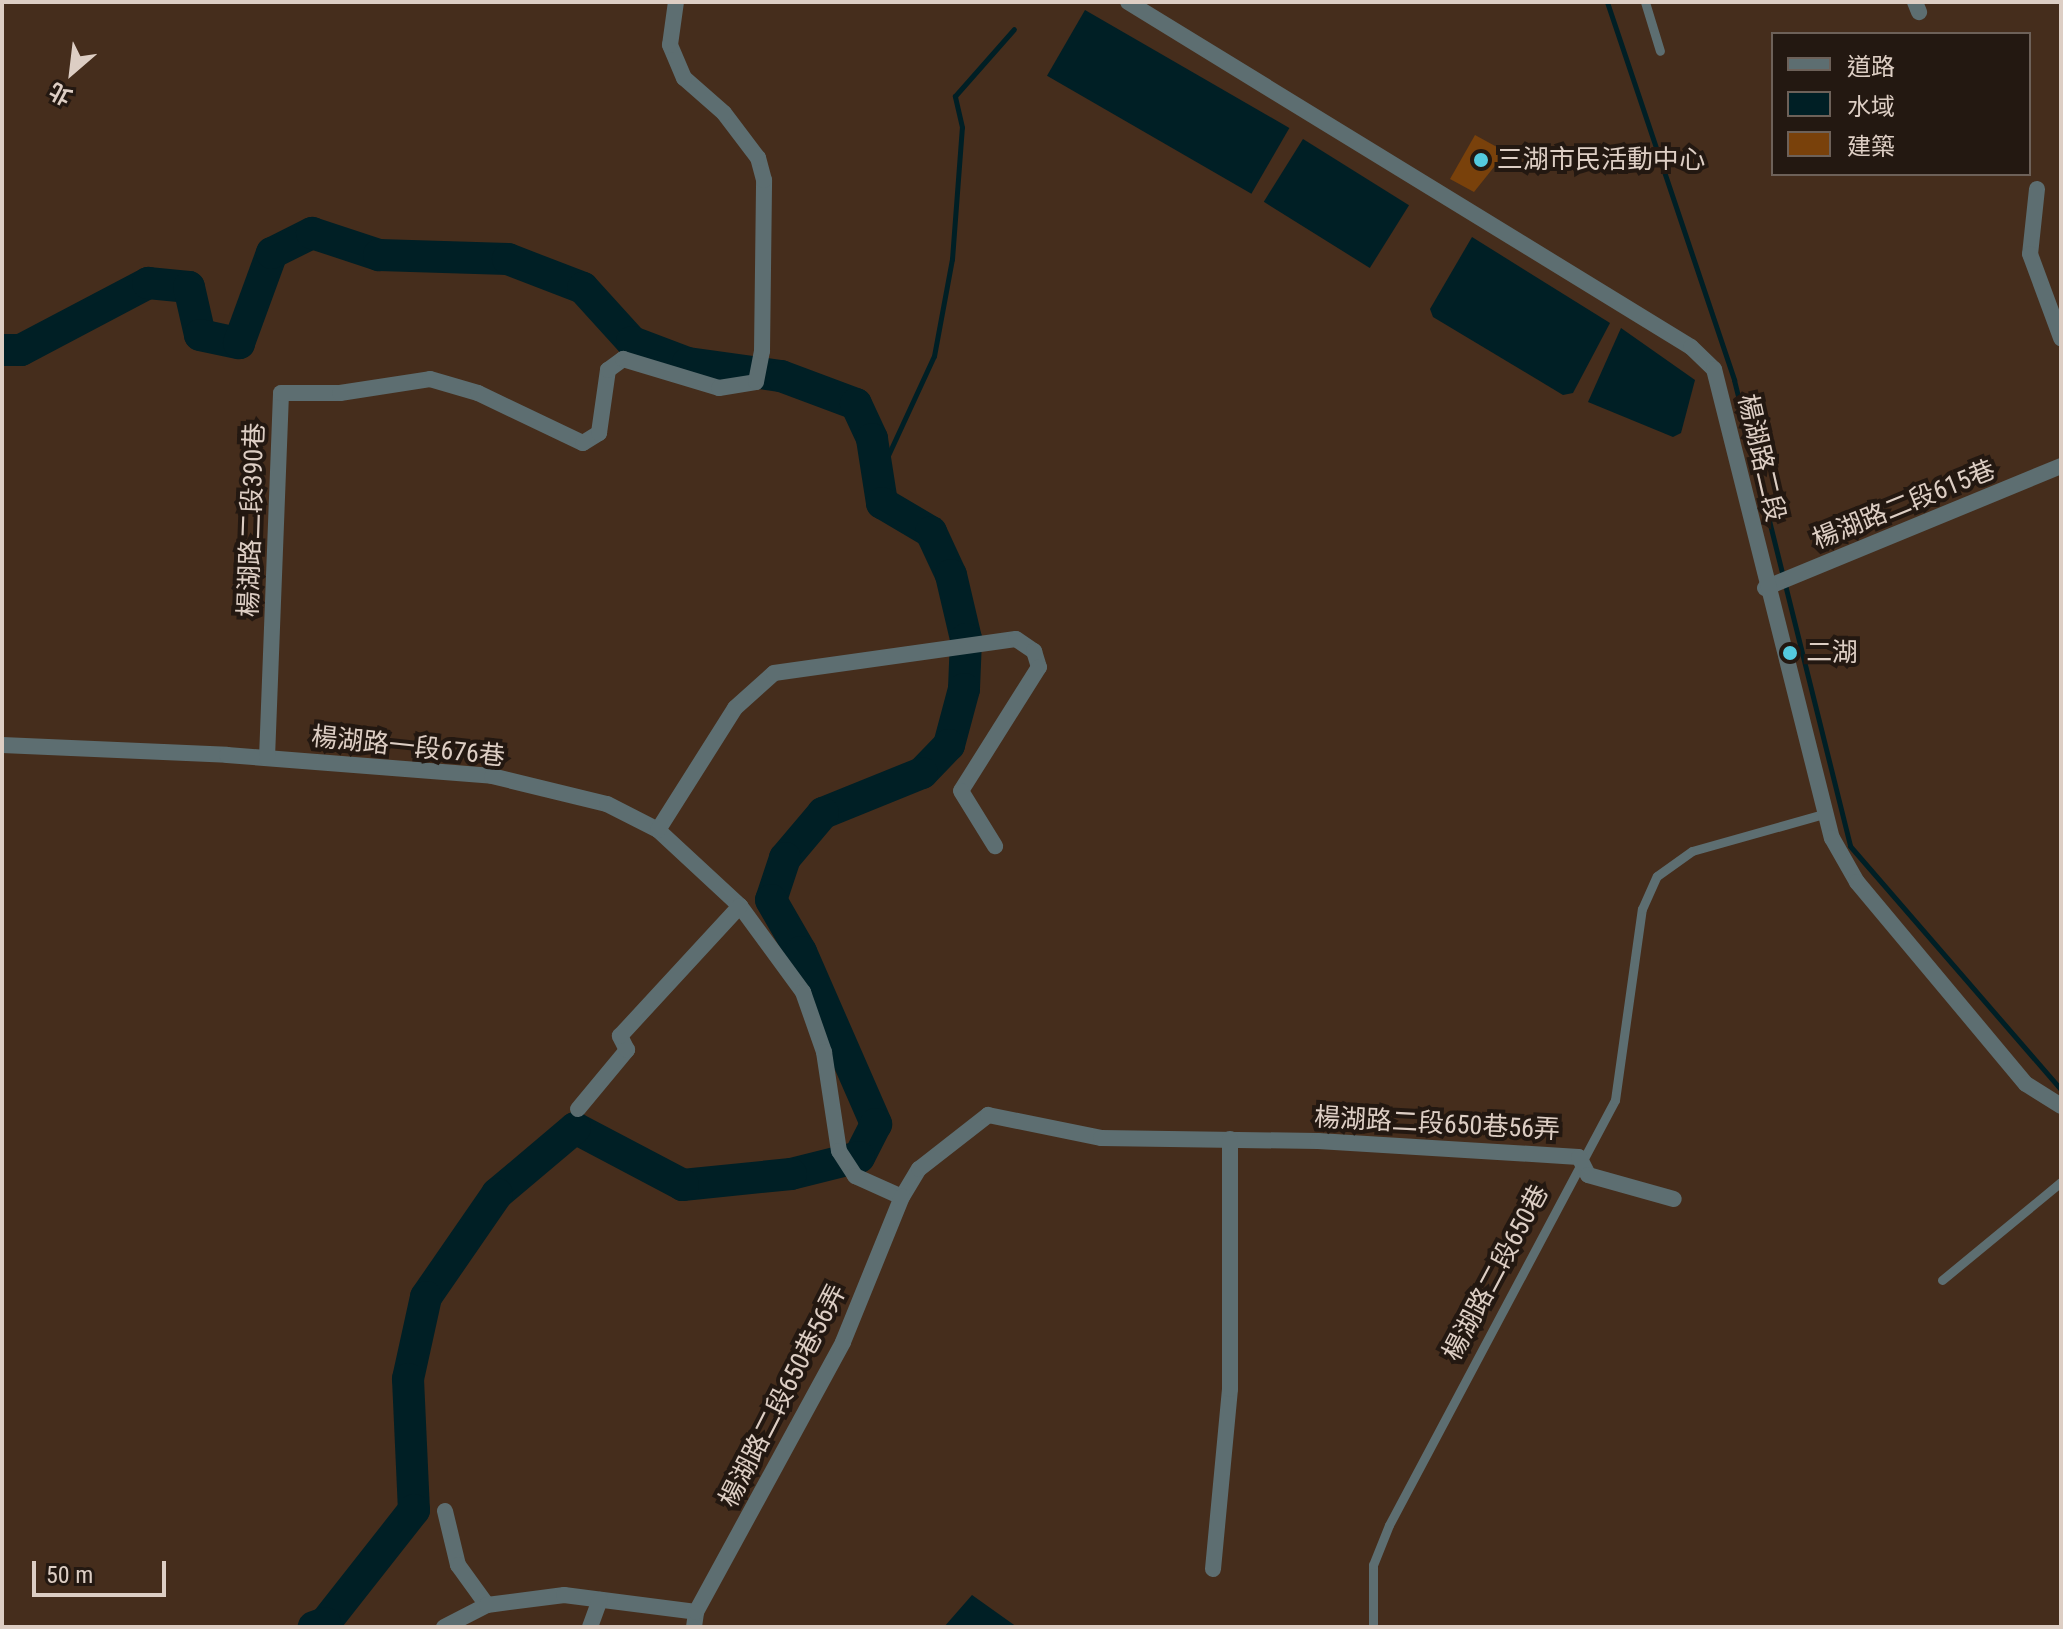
<!DOCTYPE html>
<meta charset="utf-8">
<style>
body{margin:0}
#map{position:relative;width:2063px;height:1629px;overflow:hidden;background:#452d1c;font-family:"Roboto Condensed","Noto Sans TC",sans-serif}
div>[style]{position:absolute}
.water>*{inset:0;background:#001f25;transform-origin:0 0}
.stream>*{height:5px;margin:-2.5px;padding:0 2.5px;transform-origin:2.5px;border-radius:2.5px;background:#001f25}
.river>*{height:32px;margin:-16px;padding:0 16px;transform-origin:16px;border-radius:16px;background:#001f25}
.building>*{inset:0;background:#79410b}
.service>*{height:9px;margin:-4.5px;padding:0 4.5px;transform-origin:4.5px;border-radius:4.5px;background:#5d6e71}
.minor>*{height:16px;margin:-8px;padding:0 8px;transform-origin:8px;border-radius:8px;background:#5d6e71}
.tertiary>*{height:16px;margin:-8px;padding:0 8px;transform-origin:8px;border-radius:8px;background:#5d6e71}
.dots>*{width:22px;height:22px;translate:-50% -50%;box-sizing:border-box;border:4px solid #231811;border-radius:50%}
span{translate:-50% -50%;white-space:nowrap;text-align:center;line-height:1.15;-webkit-text-stroke:8px #231811;paint-order:stroke}
.poi-label{font-size:26px;color:#ddcec4}
.left{translate:0 -50%;text-align:left}
.street-label{font-size:26px;color:#ddcec4}
.frame{position:absolute;inset:0;border:4px solid #ddcec4;pointer-events:none}
.legend{position:absolute;left:1771px;top:32px;width:260px;height:144px;box-sizing:border-box;background:#231811;border:2px solid #6d6159;margin:0;padding:10px 14px;list-style:none;font-size:24px;color:#ddcec4}
.legend li{display:flex;align-items:center;gap:16px;height:40px}
.legend b{width:40px;border:2px solid #6d6159}
.north{position:absolute;left:32px;top:32px;width:80px;height:80px;-webkit-text-stroke:6px #231811;paint-order:stroke;rotate:208deg;font-size:22px;font-weight:700;line-height:32px;text-align:center;color:#ddcec4}
.north::after{content:'';display:block;margin:auto;width:28px;height:36px;background:#ddcec4;clip-path:polygon(50% 0,100% 100%,50% 72%,0 100%)}
.scale{position:absolute;left:32px;top:1561px;width:134px;height:36px;box-sizing:border-box;border:4px solid #ddcec4;border-top:0;padding-left:10px;font-size:24px;line-height:28px;white-space:nowrap;color:#ddcec4;-webkit-text-stroke:6px #231811;paint-order:stroke}
</style>
<div id="map">
<div class="water">
<i style="left:1085px;top:10px;width:236px;height:76px;rotate:30deg"></i>
<i style="left:1303px;top:139px;width:125px;height:74px;rotate:32deg"></i>
<i style="clip-path:polygon(1472px 237px,1610px 323px,1573px 393px,1563px 395px,1433px 317px,1430px 309px)"></i>
<i style="clip-path:polygon(1621px 328px,1695px 380px,1681px 433px,1673px 437px,1588px 402px)"></i>
<i style="clip-path:polygon(972px 1595px,1017px 1627px,944px 1627px)"></i>
</div>
<div class="stream">
<i style="left:1607px;top:2px;width:399px;rotate:71.4deg"></i>
<i style="left:1734px;top:380px;width:480px;rotate:76deg"></i>
<i style="left:1850px;top:846px;width:323px;rotate:49.1deg"></i>
<i style="left:878px;top:477px;width:133px;rotate:-65.2deg"></i>
<i style="left:934px;top:356px;width:99px;rotate:-79.5deg"></i>
<i style="left:952px;top:259px;width:132px;rotate:-85.7deg"></i>
<i style="left:962px;top:127px;width:32px;rotate:-103deg"></i>
<i style="left:955px;top:96px;width:89px;rotate:-48.6deg"></i>
</div>
<div class="river">
<i style="left:2px;top:350px;width:19px"></i>
<i style="left:21px;top:350px;width:144px;rotate:-27.8deg"></i>
<i style="left:148px;top:283px;width:41px;rotate:5.6deg"></i>
<i style="left:189px;top:287px;width:49px;rotate:77.1deg"></i>
<i style="left:200px;top:335px;width:40px;rotate:12deg"></i>
<i style="left:239px;top:343px;width:96px;rotate:-69.9deg"></i>
<i style="left:272px;top:253px;width:45px;rotate:-26.6deg"></i>
<i style="left:312px;top:233px;width:71px;rotate:18.2deg"></i>
<i style="left:379px;top:255px;width:129px;rotate:1.8deg"></i>
<i style="left:508px;top:259px;width:80px;rotate:21.1deg"></i>
<i style="left:583px;top:288px;width:73px;rotate:47.8deg"></i>
<i style="left:632px;top:342px;width:60px;rotate:20.6deg"></i>
<i style="left:688px;top:363px;width:94px;rotate:8deg"></i>
<i style="left:781px;top:376px;width:80px;rotate:20.5deg"></i>
<i style="left:856px;top:404px;width:38px;rotate:65deg"></i>
<i style="left:872px;top:439px;width:65px;rotate:81.1deg"></i>
<i style="left:882px;top:503px;width:57px;rotate:30.6deg"></i>
<i style="left:931px;top:532px;width:47px;rotate:65.1deg"></i>
<i style="left:951px;top:575px;width:66px;rotate:76.8deg"></i>
<i style="left:966px;top:639px;width:50px;rotate:92.3deg"></i>
<i style="left:964px;top:689px;width:58px;rotate:105deg"></i>
<i style="left:949px;top:745px;width:39px;rotate:134deg"></i>
<i style="left:922px;top:773px;width:107px;rotate:158deg"></i>
<i style="left:823px;top:813px;width:59px;rotate:130.2deg"></i>
<i style="left:785px;top:858px;width:44px;rotate:108.4deg"></i>
<i style="left:771px;top:900px;width:60px;rotate:60deg"></i>
<i style="left:801px;top:952px;width:188px;rotate:66.4deg"></i>
<i style="left:876px;top:1124px;width:37px;rotate:117deg"></i>
<i style="left:859px;top:1157px;width:70px;rotate:166deg"></i>
<i style="left:791px;top:1174px;width:109px;rotate:174.2deg"></i>
<i style="left:683px;top:1185px;width:122px;rotate:-152.2deg"></i>
<i style="left:575px;top:1128px;width:102px;rotate:139.8deg"></i>
<i style="left:497px;top:1194px;width:125px;rotate:124.6deg"></i>
<i style="left:426px;top:1297px;width:84px;rotate:102.4deg"></i>
<i style="left:408px;top:1379px;width:131px;rotate:87.4deg"></i>
<i style="left:414px;top:1510px;width:144px;rotate:128.2deg"></i>
<i style="left:325px;top:1623px;width:12px;rotate:160deg"></i>
</div>
<div class="building">
<i style="clip-path:polygon(1475px 135px,1506px 152px,1474px 192px,1450px 179px)"></i>
</div>
<div class="service">
<i style="left:1645px;top:2px;width:51px;rotate:73deg"></i>
<i style="left:1942px;top:1280px;width:154px;rotate:-39.5deg"></i>
<i style="left:1373px;top:1627px;width:62px;rotate:-90deg"></i>
<i style="left:1373px;top:1565px;width:43px;rotate:-68.2deg"></i>
<i style="left:1389px;top:1525px;width:481px;rotate:-62deg"></i>
<i style="left:1615px;top:1100px;width:193px;rotate:-82deg"></i>
<i style="left:1642px;top:909px;width:36px;rotate:-66deg"></i>
<i style="left:1657px;top:876px;width:43px;rotate:-35.5deg"></i>
<i style="left:1692px;top:851px;width:137px;rotate:-15.7deg"></i>
</div>
<div class="minor">
<i style="left:1915px;top:2px;width:11px;rotate:68deg"></i>
<i style="left:2037px;top:189px;width:65px;rotate:96.1deg"></i>
<i style="left:2030px;top:254px;width:90px;rotate:69.7deg"></i>
<i style="left:1765px;top:588px;width:320px;rotate:-22.4deg"></i>
<i style="left:2px;top:745px;width:225px;rotate:2.5deg"></i>
<i style="left:227px;top:755px;width:266px;rotate:4.5deg"></i>
<i style="left:492px;top:776px;width:118px;rotate:13.7deg"></i>
<i style="left:607px;top:804px;width:57px;rotate:27deg"></i>
<i style="left:658px;top:830px;width:112px;rotate:42.8deg"></i>
<i style="left:740px;top:906px;width:107px;rotate:53.8deg"></i>
<i style="left:803px;top:992px;width:64px;rotate:70.7deg"></i>
<i style="left:824px;top:1052px;width:100px;rotate:81.4deg"></i>
<i style="left:839px;top:1151px;width:30px;rotate:57deg"></i>
<i style="left:855px;top:1176px;width:51px;rotate:24.1deg"></i>
<i style="left:902px;top:1197px;width:33px;rotate:-59deg"></i>
<i style="left:919px;top:1169px;width:88px;rotate:-38deg"></i>
<i style="left:988px;top:1115px;width:115px;rotate:11.5deg"></i>
<i style="left:1101px;top:1138px;width:217px;rotate:0.8deg"></i>
<i style="left:1318px;top:1141px;width:261px;rotate:3.5deg"></i>
<i style="left:1579px;top:1157px;width:20px;rotate:63deg"></i>
<i style="left:1588px;top:1175px;width:89px;rotate:15.6deg"></i>
<i style="left:267px;top:758px;width:365px;rotate:-87.8deg"></i>
<i style="left:281px;top:393px;width:59px"></i>
<i style="left:340px;top:393px;width:91px;rotate:-8.8deg"></i>
<i style="left:430px;top:379px;width:50px;rotate:16.3deg"></i>
<i style="left:478px;top:393px;width:116px;rotate:25.5deg"></i>
<i style="left:583px;top:443px;width:19px;rotate:-32deg"></i>
<i style="left:599px;top:433px;width:64px;rotate:-81.9deg"></i>
<i style="left:608px;top:370px;width:19px;rotate:-36deg"></i>
<i style="left:623px;top:359px;width:100px;rotate:16.8deg"></i>
<i style="left:719px;top:388px;width:37px;rotate:-9deg"></i>
<i style="left:756px;top:382px;width:32px;rotate:-79deg"></i>
<i style="left:762px;top:351px;width:171px;rotate:-89.3deg"></i>
<i style="left:764px;top:180px;width:23px;rotate:-105deg"></i>
<i style="left:758px;top:158px;width:56px;rotate:-127.1deg"></i>
<i style="left:724px;top:113px;width:53px;rotate:-138.8deg"></i>
<i style="left:684px;top:78px;width:36px;rotate:-113deg"></i>
<i style="left:670px;top:45px;width:43px;rotate:-82.1deg"></i>
<i style="left:658px;top:830px;width:144px;rotate:-57.7deg"></i>
<i style="left:735px;top:708px;width:52px;rotate:-41.9deg"></i>
<i style="left:774px;top:673px;width:244px;rotate:-8deg"></i>
<i style="left:1016px;top:639px;width:22px;rotate:34deg"></i>
<i style="left:1034px;top:651px;width:17px;rotate:73deg"></i>
<i style="left:1039px;top:667px;width:146px;rotate:122.2deg"></i>
<i style="left:961px;top:791px;width:65px;rotate:58.3deg"></i>
<i style="left:578px;top:1109px;width:77px;rotate:-50.3deg"></i>
<i style="left:627px;top:1050px;width:16px;rotate:-117deg"></i>
<i style="left:620px;top:1036px;width:177px;rotate:-47.3deg"></i>
<i style="left:445px;top:1511px;width:56px;rotate:76.5deg"></i>
<i style="left:458px;top:1565px;width:49px;rotate:54.1deg"></i>
<i style="left:1213px;top:1569px;width:181px;rotate:-84.6deg"></i>
<i style="left:1230px;top:1389px;width:250px;rotate:-90deg"></i>
<i style="left:444px;top:1627px;width:48px;rotate:-27.1deg"></i>
<i style="left:487px;top:1605px;width:78px;rotate:-7.4deg"></i>
<i style="left:564px;top:1595px;width:133px;rotate:7.3deg"></i>
<i style="left:590px;top:1627px;width:29px;rotate:-70deg"></i>
<i style="left:694px;top:1627px;width:15px;rotate:-82deg"></i>
<i style="left:696px;top:1612px;width:307px;rotate:-61.4deg"></i>
<i style="left:843px;top:1342px;width:157px;rotate:-67.9deg"></i>
</div>
<div class="tertiary">
<i style="left:1128px;top:2px;width:660px;rotate:31.5deg"></i>
<i style="left:1691px;top:347px;width:32px;rotate:44deg"></i>
<i style="left:1714px;top:369px;width:484px;rotate:75.9deg"></i>
<i style="left:1832px;top:838px;width:51px;rotate:60.4deg"></i>
<i style="left:1857px;top:882px;width:263px;rotate:50.1deg"></i>
<i style="left:2026px;top:1084px;width:41px;rotate:32.2deg"></i>
</div>
<div class="dots">
<i style="left:1481px;top:160px;background:#54cade"></i>
<i style="left:1790px;top:653px;background:#54cade"></i>
</div>
<div class="poi-label">
<span class="left" style="left:1497px;top:160px">三湖市民活動中心</span>
<span class="left" style="left:1806px;top:653px">二湖</span>
</div>
<div class="street-label">
<span style="left:1761px;top:458px;rotate:77deg">楊湖路二段</span>
<span style="left:1904px;top:505px;rotate:-22deg">楊湖路二段615巷</span>
<span style="left:252px;top:520px;rotate:-88deg">楊湖路二段390巷</span>
<span style="left:408px;top:747px;rotate:6deg">楊湖路一段676巷</span>
<span style="left:1437px;top:1124px;rotate:3deg">楊湖路二段650巷56弄</span>
<span style="left:1496px;top:1273px;rotate:-62deg">楊湖路二段650巷</span>
<span style="left:783px;top:1396px;rotate:-63deg">楊湖路二段650巷56弄</span>
</div>
<div class="frame"></div>
<ul class="legend">
<li><b style="height:10px;background:#5d6e71"></b>道路</li>
<li><b style="height:22px;background:#001f25"></b>水域</li>
<li><b style="height:22px;background:#79410b"></b>建築</li>
</ul>
<div class="north">北</div>
<div class="scale">50 m</div>
</div>
